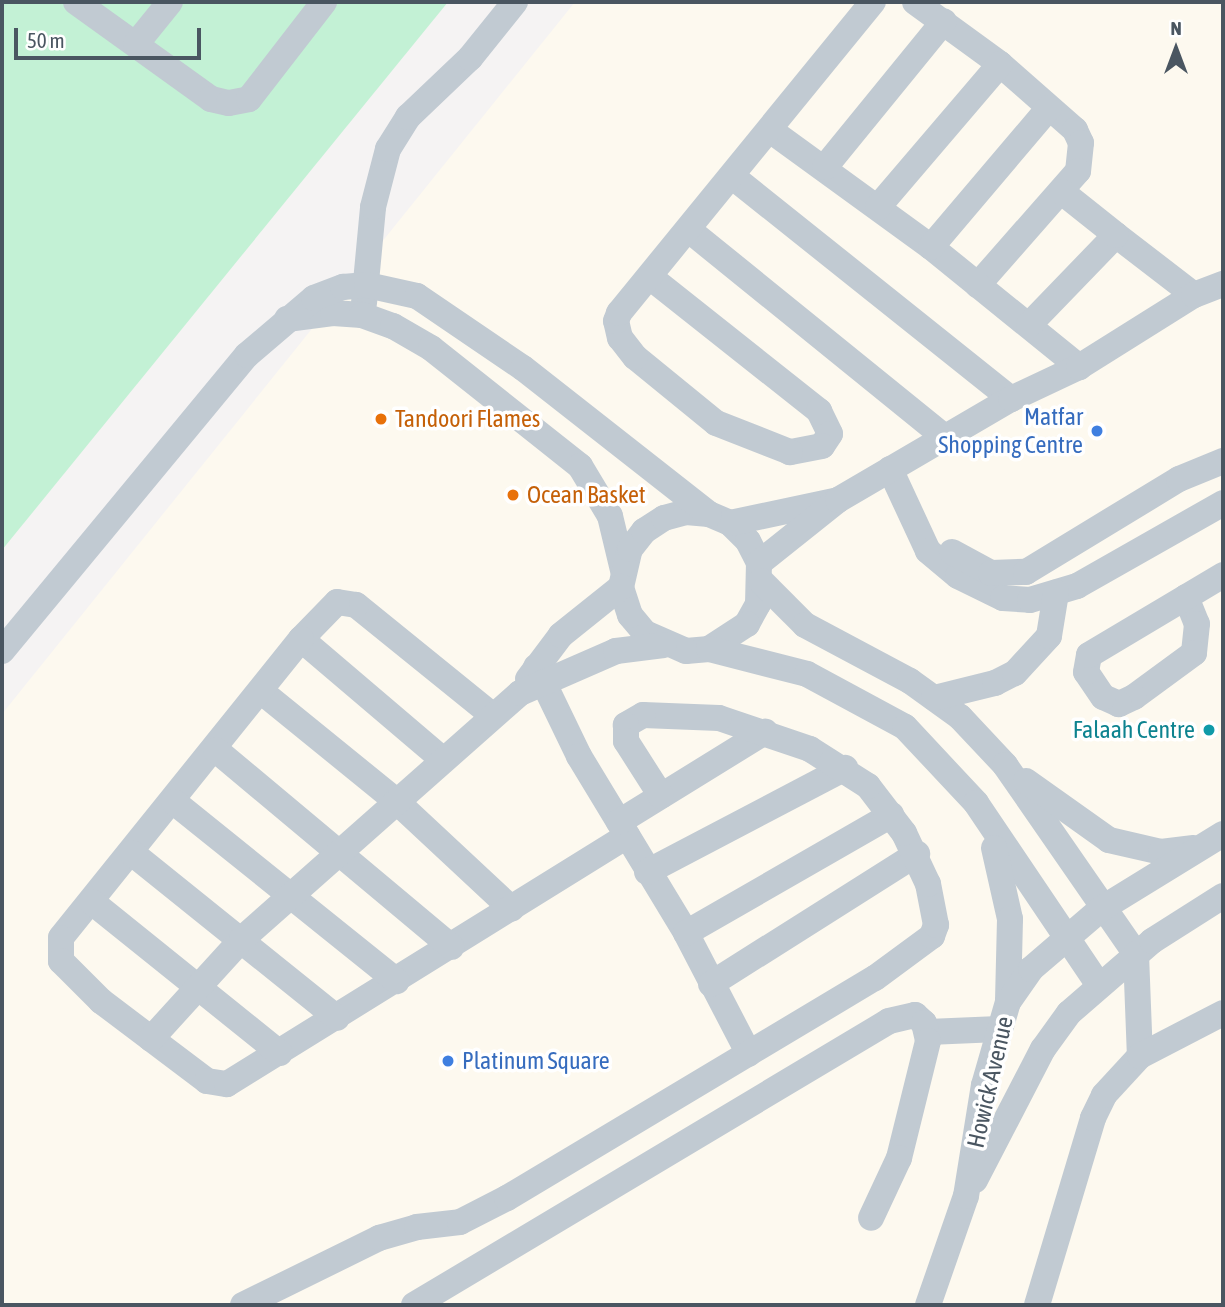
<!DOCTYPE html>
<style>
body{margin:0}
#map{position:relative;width:1225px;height:1307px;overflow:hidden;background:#f5f3f3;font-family:"Asap Condensed",sans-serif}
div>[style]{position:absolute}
.commercial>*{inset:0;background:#fdf9ef}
.green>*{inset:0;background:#c3f1d5}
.minor>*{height:26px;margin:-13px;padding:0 13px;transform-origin:13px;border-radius:13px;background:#c1cad2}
.dots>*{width:19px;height:19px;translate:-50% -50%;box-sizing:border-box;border:4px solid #fff;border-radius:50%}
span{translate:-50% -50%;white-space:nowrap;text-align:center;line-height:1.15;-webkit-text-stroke:7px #fff;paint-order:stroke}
.shop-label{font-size:24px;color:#366cbe}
.right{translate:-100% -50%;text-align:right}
.left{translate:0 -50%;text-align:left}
.food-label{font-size:24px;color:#c56008}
.culture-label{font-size:24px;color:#0d838f}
.street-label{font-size:24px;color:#4a5661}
.frame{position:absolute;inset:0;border:4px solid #4a5661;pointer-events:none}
.north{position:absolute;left:1141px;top:14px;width:70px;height:70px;-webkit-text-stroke:5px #fff;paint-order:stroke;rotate:0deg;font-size:19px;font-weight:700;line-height:28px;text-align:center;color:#4a5661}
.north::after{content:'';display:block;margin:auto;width:24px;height:32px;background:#4a5661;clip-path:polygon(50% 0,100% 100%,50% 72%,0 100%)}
.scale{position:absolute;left:14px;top:28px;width:187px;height:32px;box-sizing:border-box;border:4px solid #4a5661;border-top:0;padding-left:9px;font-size:21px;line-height:24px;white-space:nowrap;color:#4a5661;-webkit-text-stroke:5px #fff;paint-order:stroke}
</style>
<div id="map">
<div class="commercial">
<i style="clip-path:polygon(575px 2px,1223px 2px,1223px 1305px,2px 1305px,2px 714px)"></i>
</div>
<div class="green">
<i style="clip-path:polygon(2px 2px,448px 2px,2px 550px)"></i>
</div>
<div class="minor">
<i style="left:76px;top:2px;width:166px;rotate:35.7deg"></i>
<i style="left:211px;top:99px;width:18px;rotate:13deg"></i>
<i style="left:229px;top:103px;width:20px;rotate:-11deg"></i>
<i style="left:249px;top:99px;width:123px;rotate:-52.3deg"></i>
<i style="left:915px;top:2px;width:105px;rotate:36.1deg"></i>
<i style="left:1000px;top:64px;width:100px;rotate:41.3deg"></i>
<i style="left:1075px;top:130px;width:14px;rotate:65deg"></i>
<i style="left:1081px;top:143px;width:28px;rotate:96deg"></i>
<i style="left:1078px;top:171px;width:152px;rotate:131.3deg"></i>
<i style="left:136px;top:44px;width:54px;rotate:-51deg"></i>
<i style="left:770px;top:130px;width:199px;rotate:36deg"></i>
<i style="left:931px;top:247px;width:191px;rotate:39deg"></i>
<i style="left:825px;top:167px;width:188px;rotate:-50.8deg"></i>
<i style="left:733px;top:177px;width:356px;rotate:38.6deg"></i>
<i style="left:878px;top:207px;width:188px;rotate:-49.5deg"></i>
<i style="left:689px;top:230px;width:329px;rotate:39deg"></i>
<i style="left:1116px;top:235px;width:98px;rotate:37.6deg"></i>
<i style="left:931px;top:247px;width:182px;rotate:-49.7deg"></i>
<i style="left:650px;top:277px;width:216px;rotate:38.4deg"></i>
<i style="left:819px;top:411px;width:25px;rotate:64deg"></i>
<i style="left:830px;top:434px;width:14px;rotate:124deg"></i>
<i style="left:822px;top:446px;width:33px;rotate:169deg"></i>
<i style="left:790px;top:452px;width:79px;rotate:-158.6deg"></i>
<i style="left:716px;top:423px;width:104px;rotate:-140.8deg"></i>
<i style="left:635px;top:357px;width:24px;rotate:-128deg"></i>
<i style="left:620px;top:338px;width:17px;rotate:-103deg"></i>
<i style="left:616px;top:321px;width:9px;rotate:-69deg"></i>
<i style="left:619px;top:313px;width:402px;rotate:-50.8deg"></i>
<i style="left:364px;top:303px;width:96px;rotate:-84.6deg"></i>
<i style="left:373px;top:207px;width:60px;rotate:-75.5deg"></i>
<i style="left:388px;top:149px;width:38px;rotate:-58deg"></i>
<i style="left:408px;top:117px;width:86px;rotate:-43.6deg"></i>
<i style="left:470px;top:58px;width:72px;rotate:-51.2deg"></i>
<i style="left:287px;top:319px;width:46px;rotate:-7.4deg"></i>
<i style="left:333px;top:313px;width:29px;rotate:4deg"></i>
<i style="left:362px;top:315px;width:33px;rotate:20deg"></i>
<i style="left:393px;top:326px;width:44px;rotate:30.1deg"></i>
<i style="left:431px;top:348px;width:190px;rotate:38.4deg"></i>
<i style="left:580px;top:466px;width:58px;rotate:59deg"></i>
<i style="left:610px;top:516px;width:56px;rotate:76.5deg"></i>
<i style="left:1029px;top:325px;width:125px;rotate:-46deg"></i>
<i style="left:1116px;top:235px;width:69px;rotate:-141.5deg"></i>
<i style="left:890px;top:469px;width:90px;rotate:65.1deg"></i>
<i style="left:928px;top:551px;width:39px;rotate:40deg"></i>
<i style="left:958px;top:576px;width:50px;rotate:26.1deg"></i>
<i style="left:1003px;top:598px;width:27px;rotate:4deg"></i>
<i style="left:1030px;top:600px;width:49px;rotate:-16.6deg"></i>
<i style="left:1077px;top:586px;width:168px;rotate:-29.6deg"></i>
<i style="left:730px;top:523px;width:25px;rotate:45deg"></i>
<i style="left:748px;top:541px;width:25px;rotate:63deg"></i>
<i style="left:759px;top:563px;width:41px;rotate:91.4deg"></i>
<i style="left:758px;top:604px;width:23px;rotate:119deg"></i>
<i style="left:747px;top:624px;width:45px;rotate:146.7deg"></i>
<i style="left:709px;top:649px;width:23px;rotate:175deg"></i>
<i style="left:686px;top:651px;width:45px;rotate:-156.3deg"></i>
<i style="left:645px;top:633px;width:23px;rotate:-130deg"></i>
<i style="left:630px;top:615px;width:29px;rotate:-108deg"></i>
<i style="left:621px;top:587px;width:39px;rotate:-77deg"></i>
<i style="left:630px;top:549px;width:23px;rotate:-52deg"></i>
<i style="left:644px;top:531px;width:24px;rotate:-33deg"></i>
<i style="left:664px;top:518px;width:23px;rotate:-15deg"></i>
<i style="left:686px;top:512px;width:23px;rotate:5deg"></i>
<i style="left:709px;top:514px;width:23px;rotate:23deg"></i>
<i style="left:730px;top:523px;width:110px;rotate:-12deg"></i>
<i style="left:952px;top:552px;width:44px;rotate:28.3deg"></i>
<i style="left:991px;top:573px;width:35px;rotate:-2deg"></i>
<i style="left:1026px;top:572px;width:179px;rotate:-31.3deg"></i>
<i style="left:1179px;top:479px;width:48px;rotate:-22.2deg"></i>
<i style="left:759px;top:563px;width:101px;rotate:-38.6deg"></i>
<i style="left:838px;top:500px;width:200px;rotate:-30.3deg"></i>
<i style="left:1011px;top:399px;width:75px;rotate:-25.2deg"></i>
<i style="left:1079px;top:367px;width:136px;rotate:-32.1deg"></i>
<i style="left:1194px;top:295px;width:31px;rotate:-21deg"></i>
<i style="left:761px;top:581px;width:62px;rotate:45deg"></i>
<i style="left:805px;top:625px;width:119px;rotate:28.1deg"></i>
<i style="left:910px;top:681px;width:62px;rotate:35.8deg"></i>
<i style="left:960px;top:717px;width:66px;rotate:46.8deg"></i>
<i style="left:1005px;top:765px;width:230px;rotate:55.3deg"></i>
<i style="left:1136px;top:954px;width:102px;rotate:87.8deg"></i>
<i style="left:1186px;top:597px;width:29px;rotate:68deg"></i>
<i style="left:1197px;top:624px;width:29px;rotate:96deg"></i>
<i style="left:1194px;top:653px;width:74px;rotate:143.7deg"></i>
<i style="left:1134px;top:697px;width:17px;rotate:155deg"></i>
<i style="left:1119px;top:704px;width:17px;rotate:-156deg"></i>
<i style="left:1103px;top:697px;width:30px;rotate:-124deg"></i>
<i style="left:1086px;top:672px;width:17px;rotate:-80deg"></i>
<i style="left:1089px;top:655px;width:156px;rotate:-30.8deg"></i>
<i style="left:301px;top:639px;width:185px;rotate:40.4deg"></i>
<i style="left:709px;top:649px;width:101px;rotate:14.3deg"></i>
<i style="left:807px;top:674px;width:111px;rotate:28.4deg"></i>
<i style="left:905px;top:727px;width:104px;rotate:46.9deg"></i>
<i style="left:976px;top:803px;width:218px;rotate:56deg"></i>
<i style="left:2px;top:651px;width:384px;rotate:-50.4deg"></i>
<i style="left:247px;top:355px;width:88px;rotate:-40.4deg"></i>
<i style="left:314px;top:298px;width:31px;rotate:-21deg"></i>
<i style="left:343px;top:287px;width:24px;rotate:-5deg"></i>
<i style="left:367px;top:285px;width:51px;rotate:12.4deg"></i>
<i style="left:417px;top:296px;width:128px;rotate:34.2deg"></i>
<i style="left:523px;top:368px;width:236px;rotate:38.1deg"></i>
<i style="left:536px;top:667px;width:99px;rotate:64.2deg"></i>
<i style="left:579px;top:756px;width:207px;rotate:58.8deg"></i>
<i style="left:686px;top:933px;width:136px;rotate:62.5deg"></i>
<i style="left:528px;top:679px;width:55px;rotate:-53.1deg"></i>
<i style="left:561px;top:635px;width:77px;rotate:-38.7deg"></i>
<i style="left:262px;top:692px;width:173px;rotate:39.1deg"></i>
<i style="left:396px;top:801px;width:158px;rotate:43deg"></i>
<i style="left:934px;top:698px;width:63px;rotate:-13.8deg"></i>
<i style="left:995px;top:683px;width:22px;rotate:-27deg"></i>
<i style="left:1015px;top:673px;width:50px;rotate:-47.4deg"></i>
<i style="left:1049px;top:636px;width:44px;rotate:-80.8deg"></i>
<i style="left:492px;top:715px;width:175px;rotate:-141deg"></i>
<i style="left:356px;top:605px;width:19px;rotate:-171deg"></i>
<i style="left:337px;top:602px;width:52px;rotate:134.2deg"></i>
<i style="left:301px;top:639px;width:383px;rotate:128.8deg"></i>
<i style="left:61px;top:938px;width:23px;rotate:90deg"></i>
<i style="left:61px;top:961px;width:57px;rotate:45deg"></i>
<i style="left:101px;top:1001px;width:133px;rotate:37deg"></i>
<i style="left:207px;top:1081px;width:20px;rotate:9deg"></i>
<i style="left:227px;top:1084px;width:471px;rotate:-31.8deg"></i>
<i style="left:216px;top:750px;width:307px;rotate:39.9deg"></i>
<i style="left:1026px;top:781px;width:102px;rotate:35.4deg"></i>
<i style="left:1109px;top:840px;width:53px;rotate:13deg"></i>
<i style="left:1161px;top:852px;width:33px;rotate:-7deg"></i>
<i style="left:174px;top:802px;width:286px;rotate:38.8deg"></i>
<i style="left:619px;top:822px;width:172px;rotate:-31.7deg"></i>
<i style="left:994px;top:848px;width:73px;rotate:77.3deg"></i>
<i style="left:1010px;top:919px;width:83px;rotate:91.4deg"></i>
<i style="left:132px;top:853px;width:263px;rotate:38.8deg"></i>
<i style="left:647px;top:872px;width:224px;rotate:-27.7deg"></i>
<i style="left:92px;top:902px;width:241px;rotate:38.8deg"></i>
<i style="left:686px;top:933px;width:237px;rotate:-29.9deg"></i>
<i style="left:711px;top:984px;width:244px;rotate:-32.3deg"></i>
<i style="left:928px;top:1032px;width:71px;rotate:-2.4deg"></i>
<i style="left:151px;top:1039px;width:135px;rotate:-47.7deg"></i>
<i style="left:242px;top:939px;width:371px;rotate:-41.5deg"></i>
<i style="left:520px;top:693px;width:105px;rotate:-23.6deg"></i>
<i style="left:616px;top:651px;width:48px;rotate:-7.1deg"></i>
<i style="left:975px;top:1180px;width:148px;rotate:-62.6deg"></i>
<i style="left:1043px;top:1049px;width:44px;rotate:-54.2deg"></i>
<i style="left:1069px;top:1013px;width:110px;rotate:-40.9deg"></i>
<i style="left:1152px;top:941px;width:84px;rotate:-32.4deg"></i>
<i style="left:243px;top:1305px;width:152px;rotate:-26.2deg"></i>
<i style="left:379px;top:1238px;width:40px;rotate:-16deg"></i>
<i style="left:417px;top:1227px;width:43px;rotate:-6.6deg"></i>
<i style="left:460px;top:1222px;width:53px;rotate:-27.1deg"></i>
<i style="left:507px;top:1198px;width:429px;rotate:-30.9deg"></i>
<i style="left:875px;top:978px;width:71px;rotate:-36.4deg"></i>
<i style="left:932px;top:936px;width:12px;rotate:-70deg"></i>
<i style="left:936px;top:925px;width:42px;rotate:-101deg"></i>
<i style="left:928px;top:884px;width:56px;rotate:-115.2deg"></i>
<i style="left:904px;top:833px;width:59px;rotate:-127.5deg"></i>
<i style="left:868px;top:786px;width:69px;rotate:-147.5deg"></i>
<i style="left:810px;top:749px;width:96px;rotate:-161.2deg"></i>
<i style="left:719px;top:718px;width:76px;rotate:-177.7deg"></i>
<i style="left:643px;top:715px;width:20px;rotate:150deg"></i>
<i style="left:626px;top:725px;width:16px;rotate:90deg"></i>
<i style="left:626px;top:741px;width:65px;rotate:57.5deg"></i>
<i style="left:414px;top:1305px;width:553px;rotate:-30.87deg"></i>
<i style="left:889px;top:1021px;width:27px;rotate:-13deg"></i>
<i style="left:915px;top:1015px;width:12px;rotate:42deg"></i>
<i style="left:924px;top:1023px;width:18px;rotate:77deg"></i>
<i style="left:928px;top:1041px;width:121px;rotate:103.9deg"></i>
<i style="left:899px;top:1158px;width:66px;rotate:115deg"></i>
<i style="left:928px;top:1305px;width:115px;rotate:-70.8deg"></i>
<i style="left:966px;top:1196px;width:112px;rotate:-80.8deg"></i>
<i style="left:984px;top:1085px;width:86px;rotate:-73.9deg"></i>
<i style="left:1008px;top:1002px;width:40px;rotate:-55.1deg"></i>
<i style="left:1031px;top:969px;width:92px;rotate:-40.6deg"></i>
<i style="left:1101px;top:909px;width:143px;rotate:-31.6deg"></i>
<i style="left:1037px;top:1305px;width:195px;rotate:-73.3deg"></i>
<i style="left:1093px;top:1118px;width:25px;rotate:-64deg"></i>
<i style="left:1104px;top:1095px;width:53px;rotate:-47.3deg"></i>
<i style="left:1140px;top:1056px;width:93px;rotate:-27.4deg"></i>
</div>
<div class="dots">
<i style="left:381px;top:419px;background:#e8710a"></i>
<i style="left:1097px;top:431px;background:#3f7fe0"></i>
<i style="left:513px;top:495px;background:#e8710a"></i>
<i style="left:1209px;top:730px;background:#0f9aa8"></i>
<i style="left:448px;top:1061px;background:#3f7fe0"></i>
</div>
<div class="shop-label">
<span class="right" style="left:1083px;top:431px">Matfar<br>Shopping Centre</span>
<span class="left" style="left:462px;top:1061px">Platinum Square</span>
</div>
<div class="food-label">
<span class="left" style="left:395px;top:419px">Tandoori Flames</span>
<span class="left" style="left:527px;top:495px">Ocean Basket</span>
</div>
<div class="culture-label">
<span class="right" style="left:1195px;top:730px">Falaah Centre</span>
</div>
<div class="street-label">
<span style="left:990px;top:1082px;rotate:-77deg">Howick Avenue</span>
</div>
<div class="frame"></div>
<div class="north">N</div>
<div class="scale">50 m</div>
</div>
